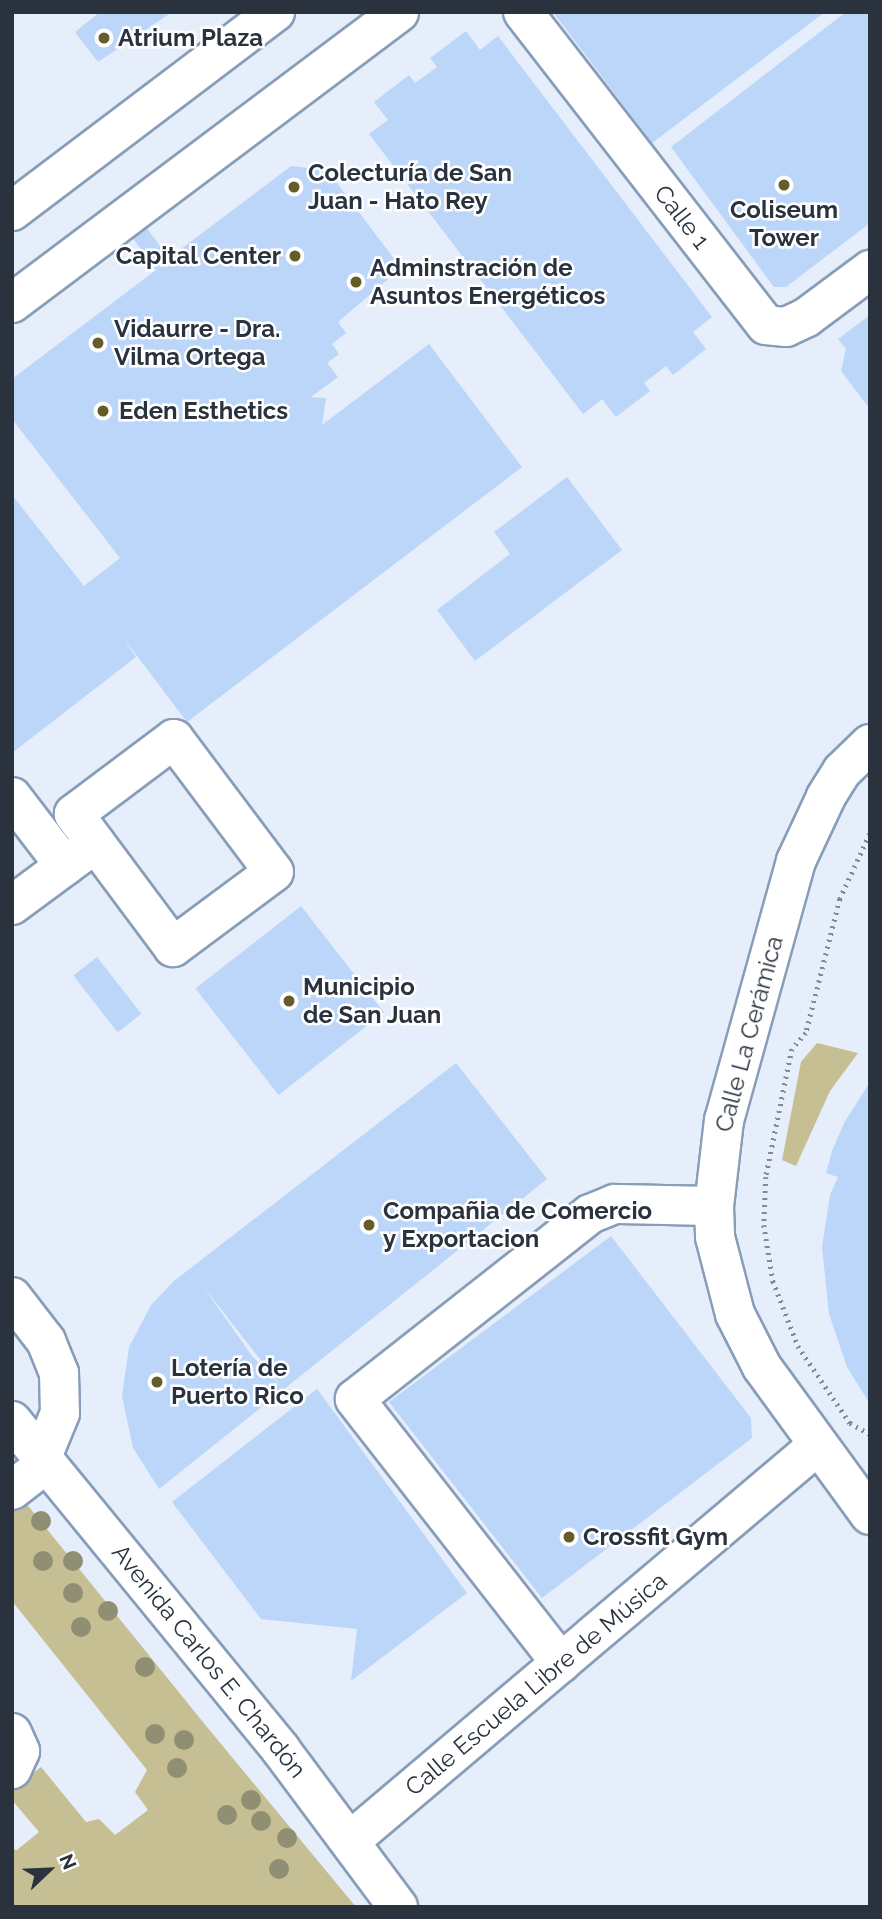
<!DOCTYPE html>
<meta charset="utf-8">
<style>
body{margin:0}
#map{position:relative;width:882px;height:1919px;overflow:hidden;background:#e5eefa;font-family:Raleway,sans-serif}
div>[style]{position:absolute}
.green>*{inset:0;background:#c6bf94}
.building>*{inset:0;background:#bbd6f8;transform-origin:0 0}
.path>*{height:4.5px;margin-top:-2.25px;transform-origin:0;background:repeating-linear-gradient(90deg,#808994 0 2px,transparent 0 7px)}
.roads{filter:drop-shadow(2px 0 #879db9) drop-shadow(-2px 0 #879db9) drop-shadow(0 2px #879db9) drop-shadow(0 -2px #879db9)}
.minor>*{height:38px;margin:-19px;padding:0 19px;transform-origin:19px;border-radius:19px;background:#fff}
.trees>*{width:20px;height:20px;margin:-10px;border-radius:50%;background:#908f74}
.dots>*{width:19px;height:19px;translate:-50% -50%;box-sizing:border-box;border:4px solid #fff;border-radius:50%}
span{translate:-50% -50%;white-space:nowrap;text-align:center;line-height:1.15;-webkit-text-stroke:5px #fff;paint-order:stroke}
.poi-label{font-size:24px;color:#29323d;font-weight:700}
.left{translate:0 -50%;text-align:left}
.right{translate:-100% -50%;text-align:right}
.street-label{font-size:24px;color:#29323d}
.frame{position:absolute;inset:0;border:14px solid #29323d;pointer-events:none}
.north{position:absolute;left:14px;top:1835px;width:70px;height:70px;-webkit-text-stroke:5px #fff;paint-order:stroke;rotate:67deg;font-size:19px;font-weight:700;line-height:28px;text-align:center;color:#29323d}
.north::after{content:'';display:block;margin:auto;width:24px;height:32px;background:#29323d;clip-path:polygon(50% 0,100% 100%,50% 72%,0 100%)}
</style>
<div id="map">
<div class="green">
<i style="clip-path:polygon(817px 1043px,858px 1053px,830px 1091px,796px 1166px,782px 1160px,801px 1062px)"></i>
<i style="clip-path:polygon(25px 1502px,207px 1727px,356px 1907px,12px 1907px,12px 1849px,17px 1850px,39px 1832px,12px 1800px,12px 1790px,41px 1767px,86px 1822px,99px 1819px,115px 1835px,148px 1810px,135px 1792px,147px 1770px,12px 1601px,12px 1512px)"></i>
</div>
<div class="building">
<i style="clip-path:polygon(100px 12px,172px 12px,98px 62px,75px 32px)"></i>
<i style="clip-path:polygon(553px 12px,825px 12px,652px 143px)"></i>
<i style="clip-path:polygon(846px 12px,870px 12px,870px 223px,786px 287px,774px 287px,671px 147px)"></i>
<i style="clip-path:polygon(466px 31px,480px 50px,498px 36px,712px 317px,693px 332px,706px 349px,673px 375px,666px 366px,644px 383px,650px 391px,616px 417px,602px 399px,583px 414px,369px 134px,388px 120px,374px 102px,409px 75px,415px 83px,437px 67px,430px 58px)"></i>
<i style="clip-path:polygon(291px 166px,327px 170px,401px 268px,338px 322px,346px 333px,332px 344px,339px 354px,327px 363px,338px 377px,311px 397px,326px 398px,322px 425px,429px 344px,522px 467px,187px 722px,122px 636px,136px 657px,12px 753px,12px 495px,84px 586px,120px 558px,12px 419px,12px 379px,156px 270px,132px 237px,146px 227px,169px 258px)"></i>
<i style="clip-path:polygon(870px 315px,870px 409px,841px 371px,846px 349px,838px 339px)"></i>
<i style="clip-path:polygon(567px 477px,622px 550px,475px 661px,437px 610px,510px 554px,494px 532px)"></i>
<i style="left:301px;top:906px;width:135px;height:134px;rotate:52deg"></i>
<i style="left:97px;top:957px;width:72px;height:30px;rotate:52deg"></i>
<i style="clip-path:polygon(evenodd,456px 1063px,547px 1179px,159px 1489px,133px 1448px,122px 1396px,129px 1347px,151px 1305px,174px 1281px,456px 1063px,203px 1286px,280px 1385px,252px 1356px,203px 1286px)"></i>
<i style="clip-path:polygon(870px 1082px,870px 1404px,847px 1367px,829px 1314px,822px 1247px,830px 1195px,838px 1177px,826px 1173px,832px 1151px,844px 1123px)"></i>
<i style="clip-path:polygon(611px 1236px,751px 1418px,752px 1438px,542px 1598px,389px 1402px)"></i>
<i style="clip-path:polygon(317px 1389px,467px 1593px,351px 1681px,357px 1629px,261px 1619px,172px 1502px)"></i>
</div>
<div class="path">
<i style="left:870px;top:834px;width:72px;rotate:114.8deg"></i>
<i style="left:840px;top:899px;width:138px;rotate:104.2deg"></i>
<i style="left:806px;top:1033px;width:21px;rotate:131deg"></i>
<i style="left:792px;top:1049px;width:131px;rotate:101.5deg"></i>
<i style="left:766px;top:1177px;width:48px;rotate:92.4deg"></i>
<i style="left:764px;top:1225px;width:57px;rotate:80.9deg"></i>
<i style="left:773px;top:1281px;width:70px;rotate:69deg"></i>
<i style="left:798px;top:1346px;width:93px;rotate:56deg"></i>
<i style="left:850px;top:1423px;width:23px;rotate:29deg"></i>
</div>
<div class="roads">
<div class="minor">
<i style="left:523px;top:12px;width:396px;rotate:52.2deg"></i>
<i style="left:766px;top:325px;width:20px;rotate:6deg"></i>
<i style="left:786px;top:327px;width:23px;rotate:-25deg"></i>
<i style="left:807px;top:317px;width:79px;rotate:-36.7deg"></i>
<i style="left:12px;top:211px;width:330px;rotate:-37.1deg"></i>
<i style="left:12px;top:303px;width:484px;rotate:-36.9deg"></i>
<i style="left:174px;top:739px;width:166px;rotate:53.1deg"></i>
<i style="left:274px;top:872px;width:126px;rotate:143.4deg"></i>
<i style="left:173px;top:947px;width:166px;rotate:-126.7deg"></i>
<i style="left:74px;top:814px;width:125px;rotate:-36.9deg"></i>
<i style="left:870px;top:744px;width:39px;rotate:136deg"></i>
<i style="left:842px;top:771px;width:31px;rotate:122deg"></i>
<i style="left:826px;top:797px;width:71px;rotate:115.1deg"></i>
<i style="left:796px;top:861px;width:269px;rotate:105.5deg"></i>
<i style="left:724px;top:1120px;width:87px;rotate:96.6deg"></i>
<i style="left:714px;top:1206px;width:31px;rotate:88deg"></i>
<i style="left:715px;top:1237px;width:80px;rotate:75.4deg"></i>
<i style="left:735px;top:1314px;width:59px;rotate:63deg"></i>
<i style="left:762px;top:1367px;width:183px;rotate:53.9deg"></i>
<i style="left:12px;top:797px;width:87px;rotate:52.5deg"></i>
<i style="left:12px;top:905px;width:104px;rotate:-36.4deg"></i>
<i style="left:12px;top:1297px;width:56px;rotate:52.3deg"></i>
<i style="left:46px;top:1341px;width:35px;rotate:68deg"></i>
<i style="left:59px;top:1373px;width:40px;rotate:88.6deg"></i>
<i style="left:60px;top:1413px;width:48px;rotate:112.2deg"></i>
<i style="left:12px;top:1421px;width:425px;rotate:50.7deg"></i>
<i style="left:281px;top:1750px;width:196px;rotate:53.3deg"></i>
<i style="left:12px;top:1490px;width:44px;rotate:-37.6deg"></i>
<i style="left:561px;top:1663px;width:335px;rotate:-128deg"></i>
<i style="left:355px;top:1399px;width:299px;rotate:-38.2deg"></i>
<i style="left:590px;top:1214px;width:27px;rotate:-22deg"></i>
<i style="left:615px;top:1204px;width:99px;rotate:1.2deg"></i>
<i style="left:12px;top:1733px;width:20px;rotate:66deg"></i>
<i style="left:20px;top:1751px;width:20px;rotate:114deg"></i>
<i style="left:350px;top:1841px;width:612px;rotate:-40.23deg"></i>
</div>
</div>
<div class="trees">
<i style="left:41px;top:1521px"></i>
<i style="left:43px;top:1561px"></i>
<i style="left:73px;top:1561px"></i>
<i style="left:73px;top:1593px"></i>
<i style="left:108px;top:1611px"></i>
<i style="left:81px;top:1627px"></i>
<i style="left:145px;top:1667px"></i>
<i style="left:155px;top:1734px"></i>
<i style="left:184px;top:1740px"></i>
<i style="left:177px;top:1768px"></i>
<i style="left:251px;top:1800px"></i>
<i style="left:227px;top:1815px"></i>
<i style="left:261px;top:1821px"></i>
<i style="left:287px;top:1838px"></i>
<i style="left:279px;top:1869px"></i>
</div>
<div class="dots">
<i style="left:104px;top:38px;background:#645c29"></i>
<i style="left:784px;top:185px;background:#645c29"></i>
<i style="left:294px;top:187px;background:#645c29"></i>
<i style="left:295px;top:256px;background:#645c29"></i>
<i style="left:356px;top:282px;background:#645c29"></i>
<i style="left:98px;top:343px;background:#645c29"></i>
<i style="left:103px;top:411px;background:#645c29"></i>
<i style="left:289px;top:1001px;background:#645c29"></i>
<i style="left:369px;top:1225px;background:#645c29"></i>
<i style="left:157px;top:1382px;background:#645c29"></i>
<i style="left:569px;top:1537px;background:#645c29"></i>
</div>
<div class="poi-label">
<span class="left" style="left:118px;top:38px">Atrium Plaza</span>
<span class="left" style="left:308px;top:187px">Colecturía de San<br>Juan - Hato Rey</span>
<span style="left:784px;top:224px">Coliseum<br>Tower</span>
<span class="right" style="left:281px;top:256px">Capital Center</span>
<span class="left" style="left:370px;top:282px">Adminstración de<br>Asuntos Energéticos</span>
<span class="left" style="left:114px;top:343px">Vidaurre - Dra.<br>Vilma Ortega</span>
<span class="left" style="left:119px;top:411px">Eden Esthetics</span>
<span class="left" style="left:303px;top:1001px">Municipio<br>de San Juan</span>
<span class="left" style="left:383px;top:1225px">Compañia de Comercio<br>y Exportacion</span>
<span class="left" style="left:171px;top:1382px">Lotería de<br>Puerto Rico</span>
<span class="left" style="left:583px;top:1537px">Crossfit Gym</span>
</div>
<div class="street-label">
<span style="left:682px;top:217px;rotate:52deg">Calle 1</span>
<span style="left:749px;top:1034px;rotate:-75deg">Calle La Cerámica</span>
<span style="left:209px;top:1661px;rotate:51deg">Avenida Carlos E. Chardón</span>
<span style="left:536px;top:1684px;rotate:-40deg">Calle Escuela Libre de Música</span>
</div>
<div class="frame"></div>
<div class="north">N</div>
</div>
